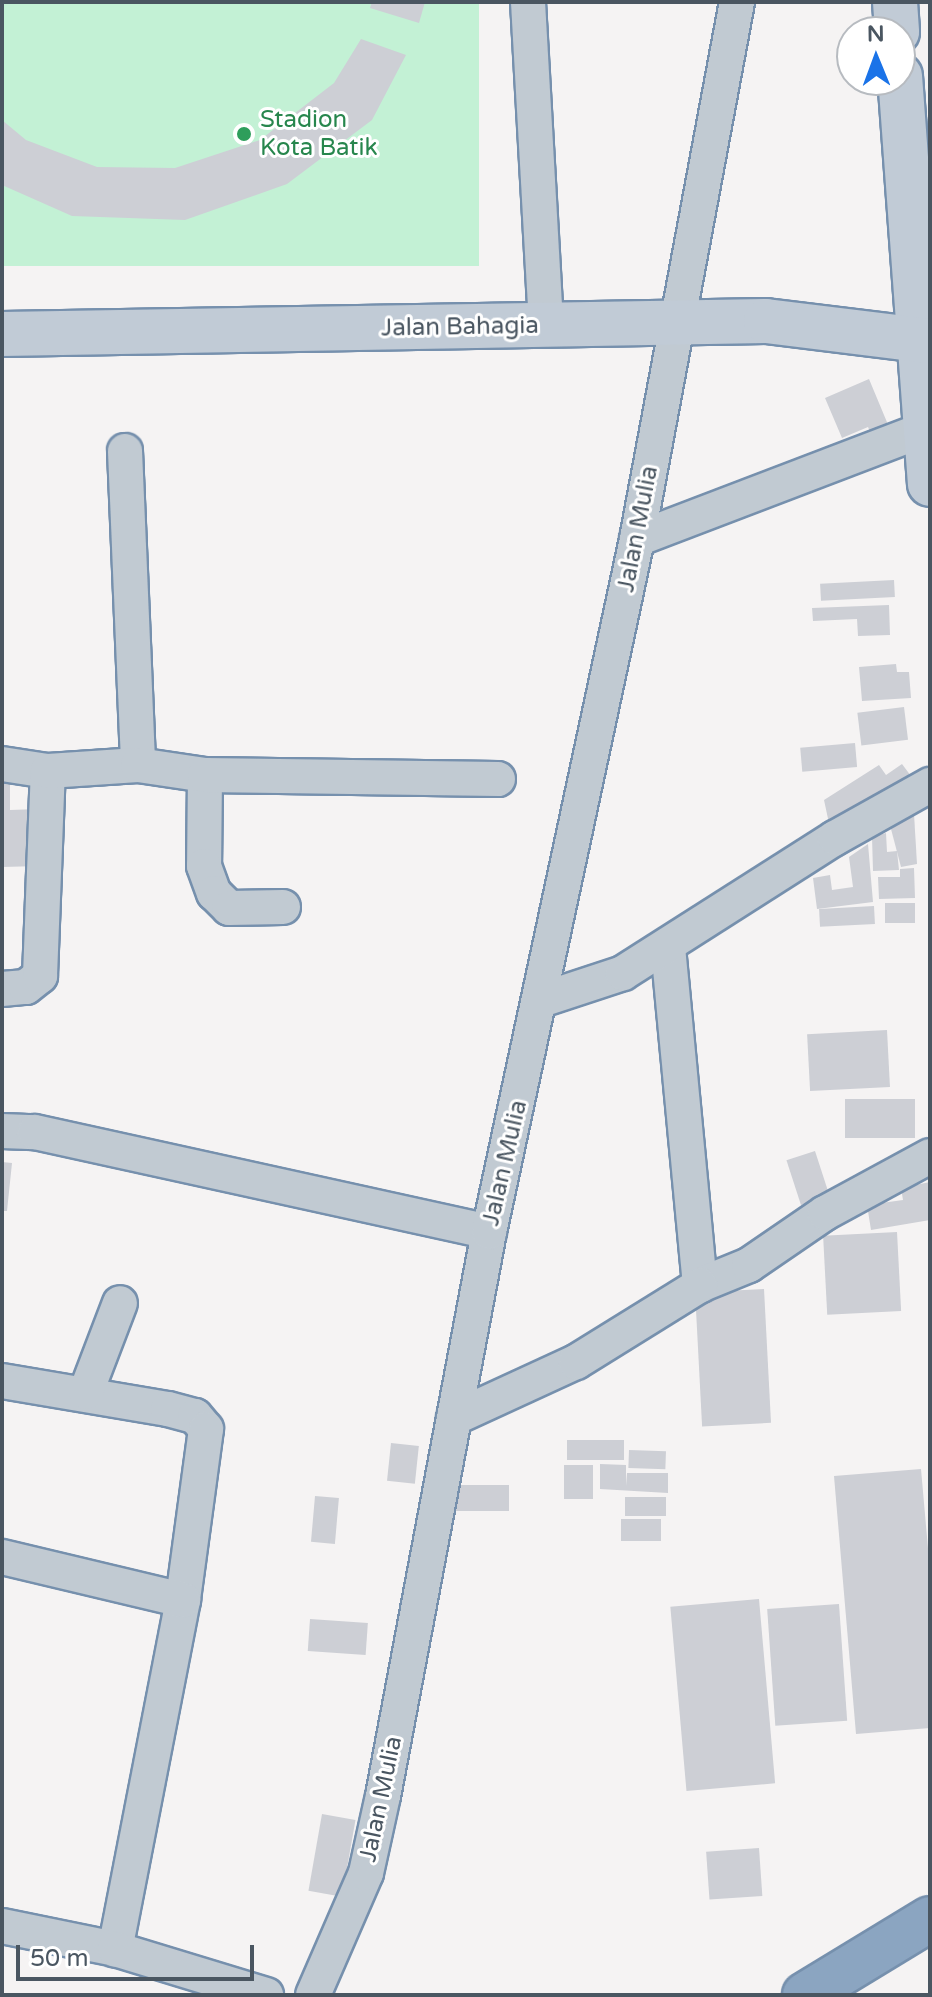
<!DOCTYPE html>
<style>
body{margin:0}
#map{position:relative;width:932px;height:1997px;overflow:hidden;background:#f5f3f3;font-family:"Varela Round",sans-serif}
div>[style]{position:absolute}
.green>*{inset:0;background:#c3f1d5;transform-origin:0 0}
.building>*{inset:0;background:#cdcfd5;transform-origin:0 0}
.roads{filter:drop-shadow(2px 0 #7690ad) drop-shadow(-2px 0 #7690ad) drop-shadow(0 2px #7690ad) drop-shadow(0 -2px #7690ad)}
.street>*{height:34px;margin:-17px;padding:0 17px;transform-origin:17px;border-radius:17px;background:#c1cad2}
.secondary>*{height:44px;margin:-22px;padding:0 22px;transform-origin:22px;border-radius:22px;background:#c1cbd6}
.highway>*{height:44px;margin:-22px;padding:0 22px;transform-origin:22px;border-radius:22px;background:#8ba5c1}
.dots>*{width:22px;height:22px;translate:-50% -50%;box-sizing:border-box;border:4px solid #fff;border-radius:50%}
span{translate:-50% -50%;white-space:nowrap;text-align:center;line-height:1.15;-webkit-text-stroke:6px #fff;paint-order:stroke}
.leisure-label{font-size:24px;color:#27864d}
.left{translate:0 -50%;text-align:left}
.street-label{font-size:24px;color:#4a5661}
.frame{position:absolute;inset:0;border:4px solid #4a5661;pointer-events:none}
.north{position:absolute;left:836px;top:16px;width:80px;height:80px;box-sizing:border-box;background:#fff;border:2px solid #b7bbc0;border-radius:50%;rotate:359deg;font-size:22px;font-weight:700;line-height:32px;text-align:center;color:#4a5661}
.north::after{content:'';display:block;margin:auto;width:28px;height:36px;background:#1a73e8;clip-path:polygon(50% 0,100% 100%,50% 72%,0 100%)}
.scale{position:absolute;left:16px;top:1945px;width:238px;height:36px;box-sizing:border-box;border:4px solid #4a5661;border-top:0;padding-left:10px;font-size:24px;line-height:28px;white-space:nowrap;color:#4a5661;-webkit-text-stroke:6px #fff;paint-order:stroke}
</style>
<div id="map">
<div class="green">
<i style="left:2px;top:2px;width:477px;height:264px"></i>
</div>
<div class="building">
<i style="clip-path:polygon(372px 2px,425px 2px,419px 23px,370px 8px)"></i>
<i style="clip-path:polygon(361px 39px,406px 55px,372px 120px,287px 184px,185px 220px,72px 216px,2px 185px,2px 120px,26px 140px,97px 167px,175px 168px,260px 140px,334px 83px)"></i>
<i style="clip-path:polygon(869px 379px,889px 427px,871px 434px,868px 427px,842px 438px,825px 398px)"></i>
<i style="left:894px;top:580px;width:17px;height:74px;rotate:87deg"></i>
<i style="clip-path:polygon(889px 605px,890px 635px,858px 636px,857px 619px,813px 621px,812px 608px)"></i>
<i style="clip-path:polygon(896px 664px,897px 672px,909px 672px,911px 698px,862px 701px,859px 667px)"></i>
<i style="left:904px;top:707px;width:33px;height:47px;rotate:83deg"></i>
<i style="left:855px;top:743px;width:24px;height:55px;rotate:85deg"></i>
<i style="clip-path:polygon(902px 764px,911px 776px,830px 828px,824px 800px,879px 765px,886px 775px)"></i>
<i style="clip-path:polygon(2px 775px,10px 775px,10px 810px,39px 809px,40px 866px,2px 867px)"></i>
<i style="clip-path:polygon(914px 814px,917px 864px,901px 867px,891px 829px)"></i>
<i style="clip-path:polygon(886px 833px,887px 852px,897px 851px,899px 870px,873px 871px,872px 837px)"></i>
<i style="clip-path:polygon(868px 844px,873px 902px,817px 909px,813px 878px,830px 875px,832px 890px,853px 887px,849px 857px)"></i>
<i style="clip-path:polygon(914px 868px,915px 898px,879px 899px,878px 877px,900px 877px,900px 869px)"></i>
<i style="left:885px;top:903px;width:30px;height:20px"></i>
<i style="left:874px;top:906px;width:18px;height:55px;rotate:87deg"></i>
<i style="left:887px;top:1030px;width:57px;height:80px;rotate:87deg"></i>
<i style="left:915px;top:1099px;width:39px;height:70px;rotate:90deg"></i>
<i style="left:815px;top:1151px;width:47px;height:30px;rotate:72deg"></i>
<i style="clip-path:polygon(2px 1162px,12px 1163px,7px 1211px,2px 1211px)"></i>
<i style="clip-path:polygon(930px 1182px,930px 1220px,871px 1230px,867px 1205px,903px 1200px,901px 1188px)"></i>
<i style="left:897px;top:1232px;width:79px;height:74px;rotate:87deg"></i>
<i style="left:764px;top:1289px;width:134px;height:69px;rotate:87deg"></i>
<i style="left:567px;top:1440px;width:57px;height:20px"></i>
<i style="left:391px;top:1443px;width:28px;height:38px;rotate:6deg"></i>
<i style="left:629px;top:1450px;width:37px;height:18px;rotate:2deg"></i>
<i style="clip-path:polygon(600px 1464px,626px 1465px,626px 1486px,627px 1473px,668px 1473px,668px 1493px,600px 1489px)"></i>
<i style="left:564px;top:1465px;width:29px;height:34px"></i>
<i style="clip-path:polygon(921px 1469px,930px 1571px,930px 1728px,856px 1734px,834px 1476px)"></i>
<i style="left:449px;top:1485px;width:60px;height:26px"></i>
<i style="left:315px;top:1496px;width:24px;height:46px;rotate:5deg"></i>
<i style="left:625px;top:1497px;width:41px;height:19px"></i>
<i style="left:621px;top:1519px;width:40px;height:22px"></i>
<i style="left:759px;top:1599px;width:185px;height:89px;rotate:85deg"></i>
<i style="left:839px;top:1604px;width:117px;height:72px;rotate:86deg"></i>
<i style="left:310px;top:1619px;width:58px;height:32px;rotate:4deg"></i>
<i style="left:322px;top:1814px;width:34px;height:78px;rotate:10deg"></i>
<i style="left:759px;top:1848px;width:48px;height:53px;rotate:86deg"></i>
</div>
<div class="roads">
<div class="street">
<i style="left:528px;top:2px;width:324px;rotate:86.8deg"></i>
<i style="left:125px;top:451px;width:314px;rotate:87.6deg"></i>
<i style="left:637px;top:539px;width:308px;rotate:-20.9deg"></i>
<i style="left:2px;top:764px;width:47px;rotate:8.7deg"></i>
<i style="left:205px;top:775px;width:91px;rotate:90.6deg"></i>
<i style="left:204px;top:866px;width:29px;rotate:70deg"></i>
<i style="left:214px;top:893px;width:21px;rotate:45deg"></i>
<i style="left:229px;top:908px;width:54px;rotate:-1.1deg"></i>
<i style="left:668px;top:947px;width:340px;rotate:84.6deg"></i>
<i style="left:700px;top:1285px;width:53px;rotate:-22.2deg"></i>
<i style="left:749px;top:1265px;width:92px;rotate:-34.4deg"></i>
<i style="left:825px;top:1213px;width:119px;rotate:-28.5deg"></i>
<i style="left:2px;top:989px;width:24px;rotate:-5deg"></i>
<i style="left:26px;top:987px;width:18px;rotate:-38deg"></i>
<i style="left:40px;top:976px;width:205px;rotate:-87.8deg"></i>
<i style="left:48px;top:771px;width:90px;rotate:-3.8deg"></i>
<i style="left:138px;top:765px;width:68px;rotate:8.5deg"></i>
<i style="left:205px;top:775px;width:293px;rotate:0.8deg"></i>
<i style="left:541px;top:1000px;width:86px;rotate:-18.2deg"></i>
<i style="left:623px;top:973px;width:251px;rotate:-32.5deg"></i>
<i style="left:835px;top:838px;width:109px;rotate:-29.2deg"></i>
<i style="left:2px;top:1131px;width:33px;rotate:2deg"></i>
<i style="left:35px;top:1132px;width:465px;rotate:12.4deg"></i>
<i style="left:2px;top:1381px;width:168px;rotate:9.6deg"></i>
<i style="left:168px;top:1409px;width:28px;rotate:15deg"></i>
<i style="left:195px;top:1416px;width:17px;rotate:50deg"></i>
<i style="left:206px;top:1429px;width:173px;rotate:97.7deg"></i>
<i style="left:183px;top:1600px;width:356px;rotate:101deg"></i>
<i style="left:86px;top:1392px;width:95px;rotate:-69.1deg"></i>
<i style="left:454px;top:1418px;width:134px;rotate:-24.7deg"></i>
<i style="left:576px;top:1362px;width:146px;rotate:-31.8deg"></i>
<i style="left:2px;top:1557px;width:186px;rotate:13.4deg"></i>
<i style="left:2px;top:1926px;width:115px;rotate:11.5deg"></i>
<i style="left:115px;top:1949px;width:158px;rotate:16.9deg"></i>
<i style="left:313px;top:1995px;width:133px;rotate:-66.5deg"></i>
<i style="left:366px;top:1873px;width:79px;rotate:-77.6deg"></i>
<i style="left:383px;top:1796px;width:574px;rotate:-79.36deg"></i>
<i style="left:489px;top:1232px;width:709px;rotate:-77.94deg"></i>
<i style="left:637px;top:539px;width:546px;rotate:-79.45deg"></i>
</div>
<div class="secondary">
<i style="left:895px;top:2px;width:30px;rotate:86deg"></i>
<i style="left:900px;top:76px;width:409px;rotate:85.8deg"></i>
<i style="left:2px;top:334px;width:764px;rotate:-0.97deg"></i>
<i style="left:766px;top:321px;width:165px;rotate:7deg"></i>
</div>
<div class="highway">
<i style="left:805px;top:1995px;width:146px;rotate:-31.3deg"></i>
</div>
</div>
<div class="dots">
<i style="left:244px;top:134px;background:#2e9e5b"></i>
</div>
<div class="leisure-label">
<span class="left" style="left:260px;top:134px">Stadion<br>Kota Batik</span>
</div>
<div class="street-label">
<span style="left:460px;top:327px;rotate:-1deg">Jalan Bahagia</span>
<span style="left:638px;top:529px;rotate:-79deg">Jalan Mulia</span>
<span style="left:505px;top:1163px;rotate:-77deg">Jalan Mulia</span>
<span style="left:381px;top:1799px;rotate:-78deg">Jalan Mulia</span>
</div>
<div class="frame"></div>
<div class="north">N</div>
<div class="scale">50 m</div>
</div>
